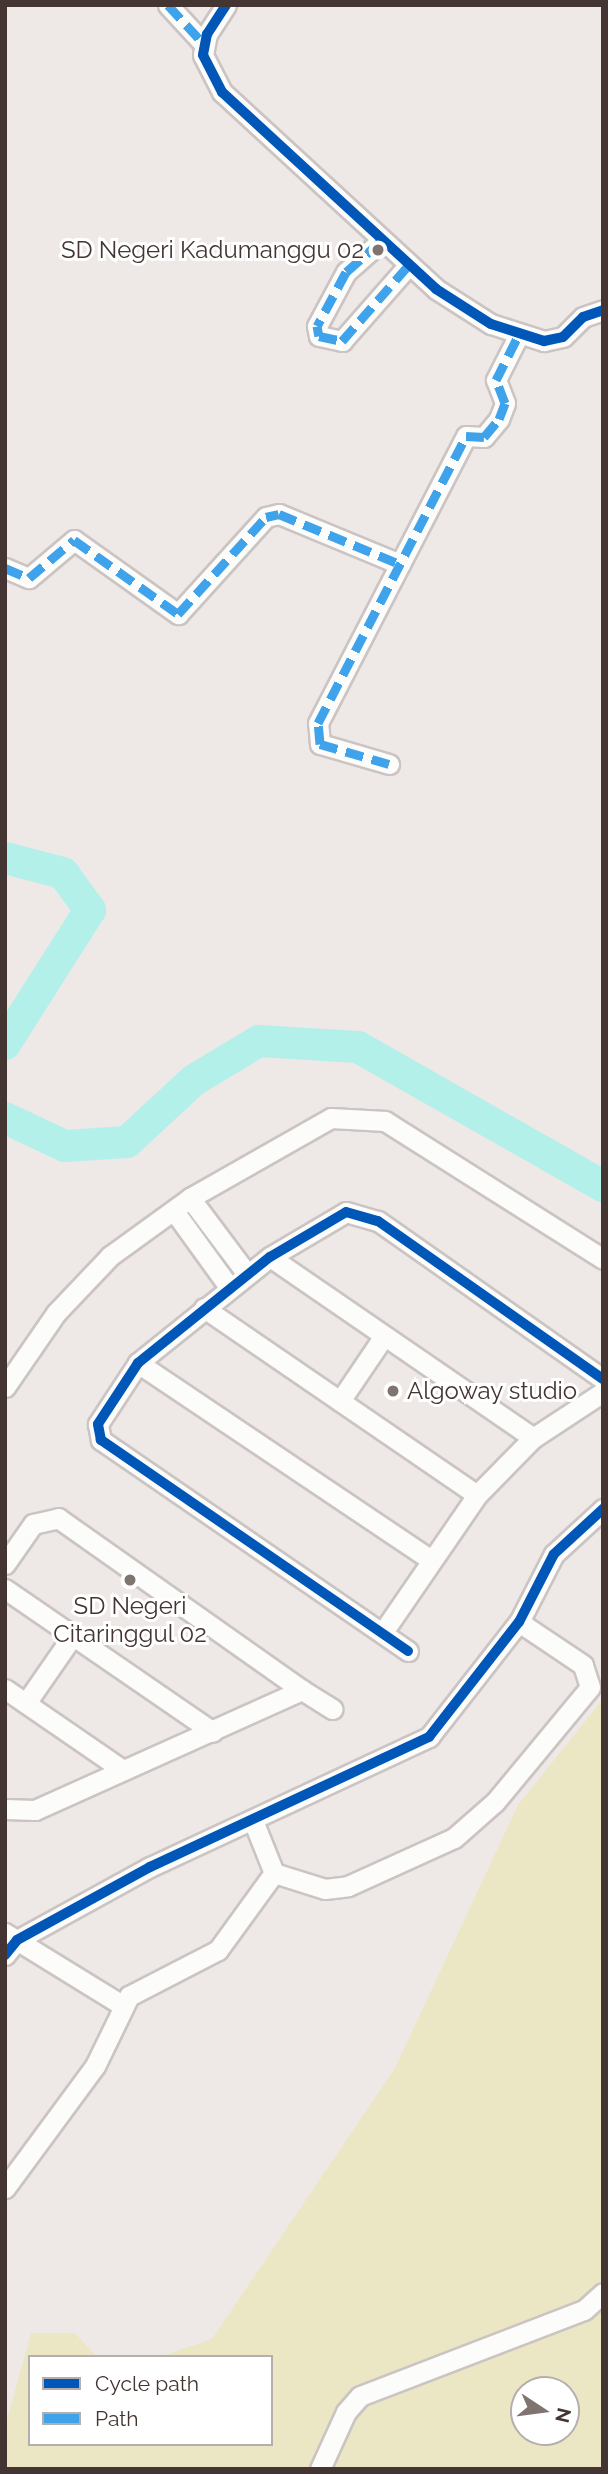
<!DOCTYPE html>
<style>
body{margin:0}
#map{position:relative;width:608px;height:2474px;overflow:hidden;background:#eee8e6;font-family:Raleway,sans-serif}
div>[style]{position:absolute}
.green>*{inset:0;background:#ebe7c4}
.river>*{height:32px;margin:-16px;padding:0 16px;transform-origin:16px;border-radius:16px;background:#b3f0ea}
.roads{filter:drop-shadow(2px 0 #cbc4c2) drop-shadow(-2px 0 #cbc4c2) drop-shadow(0 2px #cbc4c2) drop-shadow(0 -2px #cbc4c2)}
.minor>*{height:19px;margin:-9.5px;padding:0 9.5px;transform-origin:9.5px;border-radius:9.5px;background:#fcfcfb}
.quiet>*{height:9px;margin-top:-4.5px;transform-origin:0;background:repeating-linear-gradient(90deg,#3fa3eb 0 18px,transparent 0 27px)}
.cycleway>*{height:10px;margin:-5px;padding:0 5px;transform-origin:5px;border-radius:5px;background:#0057b8}
.dots>*{width:19px;height:19px;translate:-50% -50%;box-sizing:border-box;border:4px solid #fff;border-radius:50%}
span{translate:-50% -50%;white-space:nowrap;text-align:center;line-height:1.15;-webkit-text-stroke:6px #fff;paint-order:stroke}
.poi-label{font-size:24px;color:#443532}
.right{translate:-100% -50%;text-align:right}
.left{translate:0 -50%;text-align:left}
.frame{position:absolute;inset:0;border:7px solid #443532;pointer-events:none}
.legend{position:absolute;left:28px;top:2355px;width:245px;height:91px;box-sizing:border-box;background:#fff;border:2px solid #b4aead;margin:0;padding:9px 12px;list-style:none;font-size:21px;color:#443532}
.legend li{display:flex;align-items:center;gap:14px;height:35px}
.legend b{width:35px;border:2px solid #b4aead}
.north{position:absolute;left:510px;top:2376px;width:70px;height:70px;box-sizing:border-box;background:#fff;border:2px solid #b4aead;border-radius:50%;rotate:103deg;font-size:19px;font-weight:700;line-height:28px;text-align:center;color:#443532}
.north::after{content:'';display:block;margin:auto;width:24px;height:32px;background:#807471;clip-path:polygon(50% 0,100% 100%,50% 72%,0 100%)}
</style>
<div id="map">
<div class="green">
<i style="clip-path:polygon(evenodd,603px 1699px,603px 2469px,5px 2469px,5px 2427px,31px 2333px,75px 2333px,97px 2357px,30px 2357px,30px 2444px,271px 2444px,271px 2357px,159px 2357px,212px 2339px,395px 2068px,518px 1805px,603px 1699px,524px 2390px,566px 2390px,566px 2432px,524px 2432px,524px 2390px)"></i>
</div>
<div class="river">
<i style="left:5px;top:858px;width:60px;rotate:14.5deg"></i>
<i style="left:63px;top:873px;width:46px;rotate:53.9deg"></i>
<i style="left:90px;top:910px;width:159px;rotate:122.4deg"></i>
<i style="left:5px;top:1118px;width:66px;rotate:25deg"></i>
<i style="left:65px;top:1146px;width:62px;rotate:-3.7deg"></i>
<i style="left:127px;top:1142px;width:91px;rotate:-42.8deg"></i>
<i style="left:194px;top:1080px;width:76px;rotate:-31deg"></i>
<i style="left:259px;top:1041px;width:99px;rotate:3.5deg"></i>
<i style="left:358px;top:1047px;width:282px;rotate:29.6deg"></i>
</div>
<div class="roads">
<div class="minor">
<i style="left:168px;top:5px;width:53px;rotate:47.3deg"></i>
<i style="left:226px;top:5px;width:35px;rotate:123deg"></i>
<i style="left:207px;top:34px;width:21px;rotate:101deg"></i>
<i style="left:203px;top:55px;width:42px;rotate:62.8deg"></i>
<i style="left:222px;top:92px;width:291px;rotate:42.6deg"></i>
<i style="left:436px;top:289px;width:65px;rotate:32.5deg"></i>
<i style="left:491px;top:324px;width:56px;rotate:17.8deg"></i>
<i style="left:544px;top:341px;width:19px;rotate:-12deg"></i>
<i style="left:563px;top:337px;width:28px;rotate:-45deg"></i>
<i style="left:583px;top:317px;width:21px;rotate:-19deg"></i>
<i style="left:380px;top:242px;width:45px;rotate:138.6deg"></i>
<i style="left:346px;top:272px;width:61px;rotate:118.2deg"></i>
<i style="left:317px;top:326px;width:10px;rotate:79deg"></i>
<i style="left:319px;top:336px;width:24px;rotate:12deg"></i>
<i style="left:342px;top:341px;width:100px;rotate:-48.7deg"></i>
<i style="left:5px;top:568px;width:26px;rotate:23deg"></i>
<i style="left:29px;top:578px;width:59px;rotate:-40.2deg"></i>
<i style="left:74px;top:540px;width:128px;rotate:35.4deg"></i>
<i style="left:178px;top:614px;width:131px;rotate:-47.8deg"></i>
<i style="left:266px;top:517px;width:13px;rotate:-13deg"></i>
<i style="left:279px;top:514px;width:131px;rotate:22.5deg"></i>
<i style="left:389px;top:764px;width:72px;rotate:-163.8deg"></i>
<i style="left:320px;top:744px;width:21px;rotate:-95deg"></i>
<i style="left:318px;top:723px;width:323px;rotate:-62.7deg"></i>
<i style="left:466px;top:436px;width:18px;rotate:3deg"></i>
<i style="left:484px;top:437px;width:23px;rotate:-50deg"></i>
<i style="left:499px;top:419px;width:17px;rotate:-69deg"></i>
<i style="left:505px;top:403px;width:25px;rotate:-111deg"></i>
<i style="left:496px;top:380px;width:49px;rotate:-63.4deg"></i>
<i style="left:190px;top:1198px;width:95px;rotate:53.1deg"></i>
<i style="left:174px;top:1211px;width:94px;rotate:54.1deg"></i>
<i style="left:270px;top:1257px;width:319px;rotate:34.5deg"></i>
<i style="left:204px;top:1308px;width:331px;rotate:34.4deg"></i>
<i style="left:138px;top:1363px;width:353px;rotate:33.9deg"></i>
<i style="left:5px;top:1387px;width:90px;rotate:-55.4deg"></i>
<i style="left:56px;top:1313px;width:79px;rotate:-46.5deg"></i>
<i style="left:110px;top:1256px;width:99px;rotate:-35.9deg"></i>
<i style="left:190px;top:1198px;width:162px;rotate:-29.6deg"></i>
<i style="left:331px;top:1118px;width:54px;rotate:3.2deg"></i>
<i style="left:385px;top:1121px;width:258px;rotate:32.3deg"></i>
<i style="left:340px;top:1401px;width:78px;rotate:-55.9deg"></i>
<i style="left:5px;top:1564px;width:49px;rotate:-55deg"></i>
<i style="left:33px;top:1524px;width:26px;rotate:-13deg"></i>
<i style="left:58px;top:1518px;width:299px;rotate:35.2deg"></i>
<i style="left:5px;top:1589px;width:252px;rotate:34.5deg"></i>
<i style="left:383px;top:1632px;width:166px;rotate:-55.5deg"></i>
<i style="left:477px;top:1495px;width:80px;rotate:-45.5deg"></i>
<i style="left:533px;top:1438px;width:84px;rotate:-33.3deg"></i>
<i style="left:408px;top:1651px;width:373px;rotate:-145.5deg"></i>
<i style="left:101px;top:1440px;width:16px;rotate:-101deg"></i>
<i style="left:98px;top:1424px;width:73px;rotate:-56.7deg"></i>
<i style="left:138px;top:1363px;width:169px;rotate:-38.8deg"></i>
<i style="left:270px;top:1257px;width:88px;rotate:-30.6deg"></i>
<i style="left:346px;top:1212px;width:33px;rotate:16deg"></i>
<i style="left:378px;top:1221px;width:275px;rotate:35.1deg"></i>
<i style="left:5px;top:1689px;width:143px;rotate:34.5deg"></i>
<i style="left:26px;top:1703px;width:83px;rotate:-55.3deg"></i>
<i style="left:5px;top:1809px;width:30px;rotate:2deg"></i>
<i style="left:35px;top:1810px;width:293px;rotate:-24.2deg"></i>
<i style="left:302px;top:1690px;width:36px;rotate:32deg"></i>
<i style="left:254px;top:1823px;width:54px;rotate:68.2deg"></i>
<i style="left:274px;top:1873px;width:53px;rotate:17.4deg"></i>
<i style="left:325px;top:1889px;width:23px;rotate:-7deg"></i>
<i style="left:348px;top:1886px;width:116px;rotate:-24.4deg"></i>
<i style="left:454px;top:1838px;width:55px;rotate:-41.3deg"></i>
<i style="left:495px;top:1802px;width:149px;rotate:-50.4deg"></i>
<i style="left:590px;top:1687px;width:23px;rotate:-108deg"></i>
<i style="left:583px;top:1665px;width:77px;rotate:-146.1deg"></i>
<i style="left:5px;top:1933px;width:137px;rotate:31.6deg"></i>
<i style="left:5px;top:1955px;width:19px;rotate:-51deg"></i>
<i style="left:17px;top:1940px;width:152px;rotate:-28.8deg"></i>
<i style="left:150px;top:1867px;width:308px;rotate:-25deg"></i>
<i style="left:429px;top:1737px;width:146px;rotate:-52deg"></i>
<i style="left:519px;top:1622px;width:76px;rotate:-62.8deg"></i>
<i style="left:554px;top:1554px;width:67px;rotate:-42.6deg"></i>
<i style="left:5px;top:2188px;width:152px;rotate:-53.6deg"></i>
<i style="left:95px;top:2066px;width:78px;rotate:-64.1deg"></i>
<i style="left:129px;top:1996px;width:100px;rotate:-27.3deg"></i>
<i style="left:218px;top:1950px;width:95px;rotate:-54deg"></i>
<i style="left:320px;top:2469px;width:63px;rotate:-65.5deg"></i>
<i style="left:346px;top:2412px;width:21px;rotate:-49deg"></i>
<i style="left:360px;top:2396px;width:240px;rotate:-21deg"></i>
<i style="left:584px;top:2310px;width:25px;rotate:-42deg"></i>
</div>
</div>
<div class="quiet">
<i style="left:168px;top:5px;width:53px;rotate:47.3deg"></i>
<i style="left:380px;top:242px;width:45px;rotate:138.6deg"></i>
<i style="left:346px;top:272px;width:61px;rotate:118.2deg"></i>
<i style="left:317px;top:326px;width:10px;rotate:79deg"></i>
<i style="left:319px;top:336px;width:24px;rotate:12deg"></i>
<i style="left:342px;top:341px;width:100px;rotate:-48.7deg"></i>
<i style="left:5px;top:568px;width:26px;rotate:23deg"></i>
<i style="left:29px;top:578px;width:59px;rotate:-40.2deg"></i>
<i style="left:74px;top:540px;width:128px;rotate:35.4deg"></i>
<i style="left:178px;top:614px;width:131px;rotate:-47.8deg"></i>
<i style="left:266px;top:517px;width:13px;rotate:-13deg"></i>
<i style="left:279px;top:514px;width:131px;rotate:22.5deg"></i>
<i style="left:389px;top:764px;width:72px;rotate:-163.8deg"></i>
<i style="left:320px;top:744px;width:21px;rotate:-95deg"></i>
<i style="left:318px;top:723px;width:323px;rotate:-62.7deg"></i>
<i style="left:466px;top:436px;width:18px;rotate:3deg"></i>
<i style="left:484px;top:437px;width:23px;rotate:-50deg"></i>
<i style="left:499px;top:419px;width:17px;rotate:-69deg"></i>
<i style="left:505px;top:403px;width:25px;rotate:-111deg"></i>
<i style="left:496px;top:380px;width:49px;rotate:-63.4deg"></i>
</div>
<div class="cycleway">
<i style="left:226px;top:5px;width:35px;rotate:123deg"></i>
<i style="left:207px;top:34px;width:21px;rotate:101deg"></i>
<i style="left:203px;top:55px;width:42px;rotate:62.8deg"></i>
<i style="left:222px;top:92px;width:291px;rotate:42.6deg"></i>
<i style="left:436px;top:289px;width:65px;rotate:32.5deg"></i>
<i style="left:491px;top:324px;width:56px;rotate:17.8deg"></i>
<i style="left:544px;top:341px;width:19px;rotate:-12deg"></i>
<i style="left:563px;top:337px;width:28px;rotate:-45deg"></i>
<i style="left:583px;top:317px;width:21px;rotate:-19deg"></i>
<i style="left:408px;top:1651px;width:373px;rotate:-145.5deg"></i>
<i style="left:101px;top:1440px;width:16px;rotate:-101deg"></i>
<i style="left:98px;top:1424px;width:73px;rotate:-56.7deg"></i>
<i style="left:138px;top:1363px;width:169px;rotate:-38.8deg"></i>
<i style="left:270px;top:1257px;width:88px;rotate:-30.6deg"></i>
<i style="left:346px;top:1212px;width:33px;rotate:16deg"></i>
<i style="left:378px;top:1221px;width:275px;rotate:35.1deg"></i>
<i style="left:5px;top:1955px;width:19px;rotate:-51deg"></i>
<i style="left:17px;top:1940px;width:152px;rotate:-28.8deg"></i>
<i style="left:150px;top:1867px;width:308px;rotate:-25deg"></i>
<i style="left:429px;top:1737px;width:146px;rotate:-52deg"></i>
<i style="left:519px;top:1622px;width:76px;rotate:-62.8deg"></i>
<i style="left:554px;top:1554px;width:67px;rotate:-42.6deg"></i>
</div>
<div class="dots">
<i style="left:378px;top:250px;background:#807471"></i>
<i style="left:393px;top:1391px;background:#807471"></i>
<i style="left:130px;top:1580px;background:#807471"></i>
</div>
<div class="poi-label">
<span class="right" style="left:364px;top:250px">SD Negeri Kadumanggu 02</span>
<span class="left" style="left:407px;top:1391px">Algoway studio</span>
<span style="left:130px;top:1620px">SD Negeri<br>Citaringgul 02</span>
</div>
<div class="frame"></div>
<ul class="legend">
<li><b style="height:9px;background:#0057b8"></b>Cycle path</li>
<li><b style="height:9px;background:#3fa3eb"></b>Path</li>
</ul>
<div class="north">N</div>
</div>
